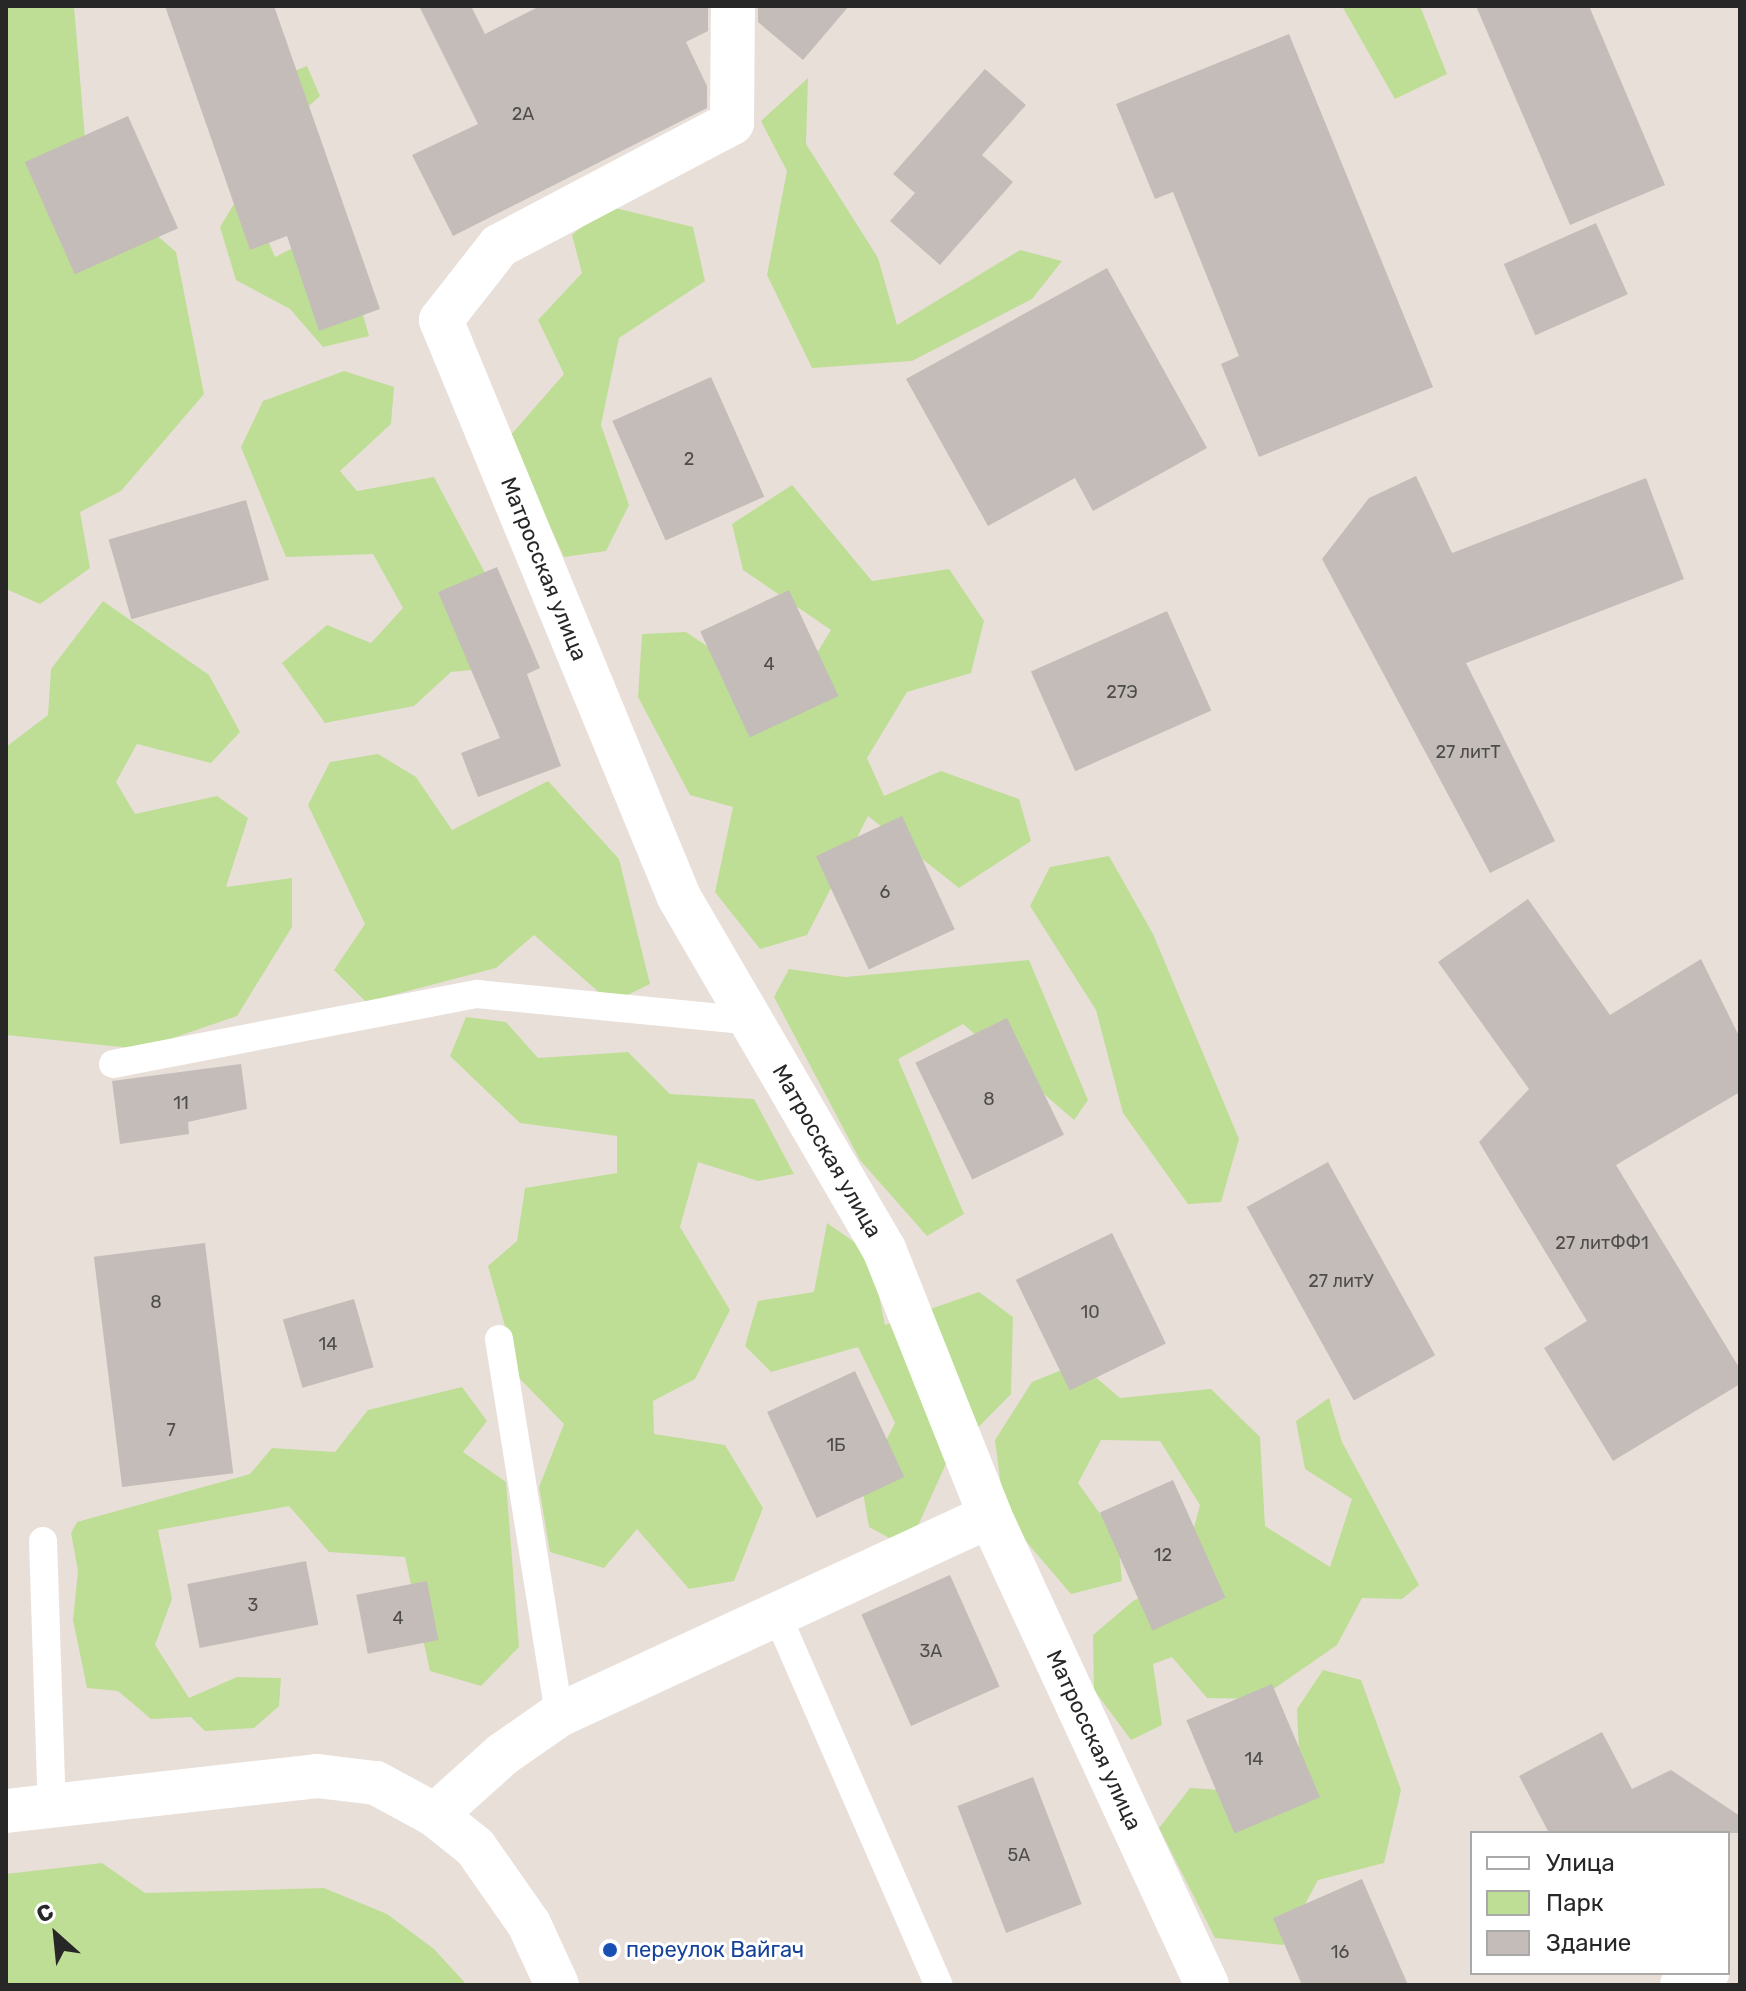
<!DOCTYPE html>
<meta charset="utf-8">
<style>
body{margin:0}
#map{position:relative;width:1746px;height:1991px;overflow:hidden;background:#e9dfd9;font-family:Rubik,sans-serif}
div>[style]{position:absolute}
.green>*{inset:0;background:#bede96}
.building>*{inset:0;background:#c4bcb8;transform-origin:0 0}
.lane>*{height:28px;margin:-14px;padding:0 14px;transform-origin:14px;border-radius:14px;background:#fff}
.street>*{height:44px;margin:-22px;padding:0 22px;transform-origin:22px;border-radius:22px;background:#fff}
.secondary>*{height:44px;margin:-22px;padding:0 22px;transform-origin:22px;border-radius:22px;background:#fff}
.dots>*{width:22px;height:22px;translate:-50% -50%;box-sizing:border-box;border:4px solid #fff;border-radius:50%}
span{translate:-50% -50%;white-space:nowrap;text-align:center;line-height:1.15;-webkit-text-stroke:6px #fff;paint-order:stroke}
.number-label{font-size:18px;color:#4e4c4b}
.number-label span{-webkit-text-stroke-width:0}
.street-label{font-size:22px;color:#272727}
.transit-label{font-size:22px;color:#164399}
.left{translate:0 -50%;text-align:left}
.frame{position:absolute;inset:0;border:8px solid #272727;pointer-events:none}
.legend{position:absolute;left:1470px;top:1831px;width:260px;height:144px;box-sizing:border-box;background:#fff;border:2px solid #a9a9a9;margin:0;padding:10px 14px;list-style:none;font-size:24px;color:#272727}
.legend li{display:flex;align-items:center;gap:16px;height:40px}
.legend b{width:40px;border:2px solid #a9a9a9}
.north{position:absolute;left:16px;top:1895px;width:80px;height:80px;-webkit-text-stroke:6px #fff;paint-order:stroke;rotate:333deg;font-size:22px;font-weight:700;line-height:32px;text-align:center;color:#272727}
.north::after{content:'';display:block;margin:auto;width:28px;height:36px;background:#272727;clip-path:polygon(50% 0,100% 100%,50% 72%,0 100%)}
</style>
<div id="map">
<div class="green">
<i style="clip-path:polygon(6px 6px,74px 6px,88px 175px,176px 252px,204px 394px,121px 491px,80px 512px,90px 568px,40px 604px,6px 589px)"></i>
<i style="clip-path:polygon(1342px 6px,1420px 6px,1447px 74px,1395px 99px)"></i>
<i style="clip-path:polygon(307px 66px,320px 96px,275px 136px,260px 222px,275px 257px,322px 233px,359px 300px,369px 336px,323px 347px,290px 309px,236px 280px,220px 227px,243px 189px,248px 89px)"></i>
<i style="clip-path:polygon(808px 78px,806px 144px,878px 258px,897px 325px,1020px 250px,1062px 261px,1032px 299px,912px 361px,812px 368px,767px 275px,787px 171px,761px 121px)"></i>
<i style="clip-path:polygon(607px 206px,693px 227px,705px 281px,619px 338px,601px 425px,629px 505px,606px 551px,564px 557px,509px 437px,564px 374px,538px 320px,582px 273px,572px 235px)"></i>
<i style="clip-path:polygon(344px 371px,394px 387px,391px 424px,340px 471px,357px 491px,434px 477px,509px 618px,501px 667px,451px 672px,414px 706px,325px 723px,282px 663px,327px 625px,371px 643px,403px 608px,373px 554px,286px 557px,241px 447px,263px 401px)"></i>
<i style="clip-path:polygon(792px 485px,872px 581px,949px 569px,984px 621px,971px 673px,907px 692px,867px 758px,884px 796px,941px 771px,1019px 799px,1031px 841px,959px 888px,868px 816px,807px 935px,760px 949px,715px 892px,733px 807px,690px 795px,638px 697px,642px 634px,686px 632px,788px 700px,831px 630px,743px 570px,732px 524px)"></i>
<i style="clip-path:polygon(103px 601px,209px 675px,240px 732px,211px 763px,137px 744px,116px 782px,135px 814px,217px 796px,248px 818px,226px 887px,292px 878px,292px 927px,237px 1016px,141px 1049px,6px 1035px,6px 747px,48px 715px,51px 669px)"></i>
<i style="clip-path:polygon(378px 754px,416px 777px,452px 830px,548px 781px,619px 859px,650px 984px,611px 1003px,534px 935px,496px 968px,366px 1002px,334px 970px,365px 924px,308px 805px,330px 762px)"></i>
<i style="clip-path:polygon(1109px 856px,1153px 934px,1239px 1139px,1221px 1202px,1188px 1204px,1123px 1113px,1096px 1010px,1030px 906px,1050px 867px)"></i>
<i style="clip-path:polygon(1029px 960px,1088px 1100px,1074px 1120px,963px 1024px,898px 1059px,964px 1214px,927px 1236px,860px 1160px,774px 997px,789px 969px,845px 977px)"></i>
<i style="clip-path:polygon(466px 1017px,506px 1022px,538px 1058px,628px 1052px,670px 1094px,754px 1099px,794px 1174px,758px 1181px,698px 1162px,680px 1227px,730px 1310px,695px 1379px,653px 1401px,654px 1434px,725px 1445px,763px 1508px,734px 1581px,689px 1589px,637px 1529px,604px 1568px,550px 1552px,539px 1487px,564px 1424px,520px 1379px,488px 1266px,517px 1241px,525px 1188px,617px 1173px,617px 1136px,520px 1123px,450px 1056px)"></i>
<i style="clip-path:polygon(827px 1223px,870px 1253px,885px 1325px,979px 1292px,1013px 1317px,1011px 1394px,949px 1457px,908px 1548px,869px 1527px,862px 1487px,895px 1423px,858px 1347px,771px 1372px,745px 1346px,758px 1301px,814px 1292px)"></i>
<i style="clip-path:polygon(1079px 1363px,1120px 1398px,1211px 1389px,1260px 1437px,1265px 1526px,1330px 1567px,1352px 1499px,1305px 1469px,1296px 1421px,1329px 1398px,1342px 1442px,1419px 1585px,1402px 1599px,1362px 1598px,1337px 1645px,1259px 1699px,1207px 1698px,1172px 1657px,1153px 1664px,1162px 1725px,1131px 1740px,1094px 1690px,1093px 1635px,1133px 1601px,1181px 1578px,1200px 1505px,1160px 1441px,1101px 1440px,1078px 1483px,1118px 1539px,1122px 1581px,1071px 1594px,1005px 1517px,995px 1440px,1032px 1382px)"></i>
<i style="clip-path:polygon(462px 1387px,487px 1421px,463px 1452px,506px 1482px,519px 1647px,481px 1686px,430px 1671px,405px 1557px,329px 1552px,289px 1506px,158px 1530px,172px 1599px,155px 1645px,189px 1698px,237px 1677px,281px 1678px,279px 1706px,254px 1728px,205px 1731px,191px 1717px,151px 1719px,118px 1691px,87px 1688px,73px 1620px,78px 1571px,71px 1533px,77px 1522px,250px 1474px,272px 1448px,335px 1452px,368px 1410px)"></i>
<i style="clip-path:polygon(1323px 1670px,1361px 1680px,1401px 1790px,1384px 1863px,1318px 1880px,1283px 1945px,1215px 1938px,1159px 1828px,1190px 1788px,1301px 1795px,1297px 1709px)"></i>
<i style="clip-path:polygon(102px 1863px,145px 1893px,324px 1888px,387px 1914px,434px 1949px,467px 1985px,6px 1985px,6px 1874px)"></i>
</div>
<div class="building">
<i style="clip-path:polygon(165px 6px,274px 6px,380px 309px,319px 331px,287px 236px,250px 250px)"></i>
<i style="clip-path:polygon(419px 6px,471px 6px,485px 34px,540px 6px,708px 6px,708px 31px,686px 42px,707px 86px,707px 108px,453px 236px,412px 155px,478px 124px)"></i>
<i style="clip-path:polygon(758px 6px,849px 6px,803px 60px,758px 22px)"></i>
<i style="clip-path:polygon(1476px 6px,1589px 6px,1665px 185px,1570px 225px)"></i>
<i style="clip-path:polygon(1289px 34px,1433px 387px,1259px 457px,1221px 364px,1239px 356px,1173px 192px,1155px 199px,1116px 104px)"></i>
<i style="clip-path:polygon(985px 69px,1026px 105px,982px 155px,1013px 182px,940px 265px,890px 221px,915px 193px,893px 174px)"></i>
<i style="left:128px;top:116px;width:123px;height:113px;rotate:66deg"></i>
<i style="left:1596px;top:223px;width:78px;height:101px;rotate:66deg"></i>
<i style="clip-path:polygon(1107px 268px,1207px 448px,1093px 511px,1075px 478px,988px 526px,906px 379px)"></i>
<i style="left:711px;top:377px;width:131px;height:108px;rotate:66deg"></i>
<i style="clip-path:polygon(1416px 476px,1452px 553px,1646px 478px,1684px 579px,1466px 663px,1555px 841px,1490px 873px,1322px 559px,1369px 498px)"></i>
<i style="left:246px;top:500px;width:83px;height:143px;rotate:74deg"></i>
<i style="clip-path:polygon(497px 567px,540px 668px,527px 674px,561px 766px,478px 797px,461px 753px,500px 738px,438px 592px)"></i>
<i style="left:789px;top:590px;width:117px;height:98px;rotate:65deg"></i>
<i style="left:1167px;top:611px;width:109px;height:149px;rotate:66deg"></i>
<i style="left:902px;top:816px;width:125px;height:95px;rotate:65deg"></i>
<i style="clip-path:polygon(1528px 899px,1610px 1015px,1701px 959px,1740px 1038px,1740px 1092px,1616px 1165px,1740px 1369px,1740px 1384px,1613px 1461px,1544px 1348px,1587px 1321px,1479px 1142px,1529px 1089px,1438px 962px)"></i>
<i style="left:1007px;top:1018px;width:130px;height:102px;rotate:64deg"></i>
<i style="clip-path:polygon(241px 1064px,247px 1109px,188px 1122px,189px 1134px,120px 1144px,112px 1081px)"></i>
<i style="left:1328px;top:1162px;width:221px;height:93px;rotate:61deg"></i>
<i style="left:1112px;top:1233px;width:123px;height:107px;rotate:64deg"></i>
<i style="left:205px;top:1243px;width:232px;height:112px;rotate:83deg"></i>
<i style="left:354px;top:1299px;width:71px;height:74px;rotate:74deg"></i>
<i style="left:855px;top:1371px;width:117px;height:97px;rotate:65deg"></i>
<i style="left:1173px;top:1480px;width:129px;height:80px;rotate:66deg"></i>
<i style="left:306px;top:1561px;width:65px;height:121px;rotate:79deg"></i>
<i style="left:950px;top:1575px;width:122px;height:97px;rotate:66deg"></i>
<i style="left:427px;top:1581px;width:60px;height:72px;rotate:79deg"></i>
<i style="left:1272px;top:1684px;width:123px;height:93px;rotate:67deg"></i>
<i style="clip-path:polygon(1602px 1732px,1632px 1789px,1671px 1770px,1740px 1816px,1740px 1833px,1549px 1833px,1519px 1776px)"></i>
<i style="left:1033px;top:1777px;width:136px;height:81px;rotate:69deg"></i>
<i style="clip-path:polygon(1362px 1879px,1408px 1985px,1302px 1985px,1273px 1918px)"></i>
</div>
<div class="lane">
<i style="left:113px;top:1064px;width:371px;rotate:-10.9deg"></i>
<i style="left:477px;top:994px;width:276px;rotate:5.6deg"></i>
<i style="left:499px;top:1339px;width:381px;rotate:80.9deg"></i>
<i style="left:43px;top:1541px;width:266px;rotate:88.1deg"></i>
<i style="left:777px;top:1615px;width:404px;rotate:66.4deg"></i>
</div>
<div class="street">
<i style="left:733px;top:6px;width:117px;rotate:90.5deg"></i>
<i style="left:732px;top:123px;width:263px;rotate:152.2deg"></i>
<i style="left:499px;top:246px;width:94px;rotate:128.1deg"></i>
<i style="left:441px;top:320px;width:624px;rotate:67.58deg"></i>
<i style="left:679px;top:897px;width:407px;rotate:59.8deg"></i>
<i style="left:884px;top:1249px;width:287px;rotate:68.3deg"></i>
<i style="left:990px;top:1516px;width:517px;rotate:65.17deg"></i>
<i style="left:435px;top:1815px;width:91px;rotate:-41.9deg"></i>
<i style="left:503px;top:1754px;width:68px;rotate:-34.9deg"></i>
<i style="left:559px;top:1715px;width:475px;rotate:-24.8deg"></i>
<i style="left:1682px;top:1985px;width:28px;rotate:-26deg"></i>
</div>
<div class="secondary">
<i style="left:6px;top:1811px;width:313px;rotate:-6.4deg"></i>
<i style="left:317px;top:1776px;width:59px;rotate:6.8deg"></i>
<i style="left:376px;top:1783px;width:67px;rotate:28.5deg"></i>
<i style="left:435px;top:1815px;width:51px;rotate:38.7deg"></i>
<i style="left:475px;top:1847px;width:94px;rotate:55deg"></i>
<i style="left:529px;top:1924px;width:67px;rotate:65.3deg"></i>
</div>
<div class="dots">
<i style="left:610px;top:1950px;background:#1a4fb4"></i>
</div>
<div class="number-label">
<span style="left:523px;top:114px">2А</span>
<span style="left:689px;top:459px">2</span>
<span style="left:769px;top:664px">4</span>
<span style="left:1122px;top:692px">27Э</span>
<span style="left:1468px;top:752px">27 литТ</span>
<span style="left:885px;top:892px">6</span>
<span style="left:989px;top:1099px">8</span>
<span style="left:181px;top:1103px">11</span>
<span style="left:1602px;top:1243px">27 литФФ1</span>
<span style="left:1341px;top:1281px">27 литУ</span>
<span style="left:156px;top:1302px">8</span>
<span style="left:1090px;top:1312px">10</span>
<span style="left:328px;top:1344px">14</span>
<span style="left:171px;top:1430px">7</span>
<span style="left:836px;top:1445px">1Б</span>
<span style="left:1163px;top:1555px">12</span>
<span style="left:253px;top:1605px">3</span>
<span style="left:398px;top:1618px">4</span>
<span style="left:931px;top:1651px">3А</span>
<span style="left:1254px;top:1759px">14</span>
<span style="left:1019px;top:1855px">5А</span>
<span style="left:1340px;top:1952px">16</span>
</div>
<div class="street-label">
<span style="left:544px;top:569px;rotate:68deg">Матросская улица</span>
<span style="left:827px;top:1151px;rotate:60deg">Матросская улица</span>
<span style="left:1094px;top:1740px;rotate:65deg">Матросская улица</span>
</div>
<div class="transit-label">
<span class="left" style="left:626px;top:1950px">переулок Вайгач</span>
</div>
<div class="frame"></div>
<ul class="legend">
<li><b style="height:10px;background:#fff"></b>Улица</li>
<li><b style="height:22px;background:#bede96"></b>Парк</li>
<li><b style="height:22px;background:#c4bcb8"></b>Здание</li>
</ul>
<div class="north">С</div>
</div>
